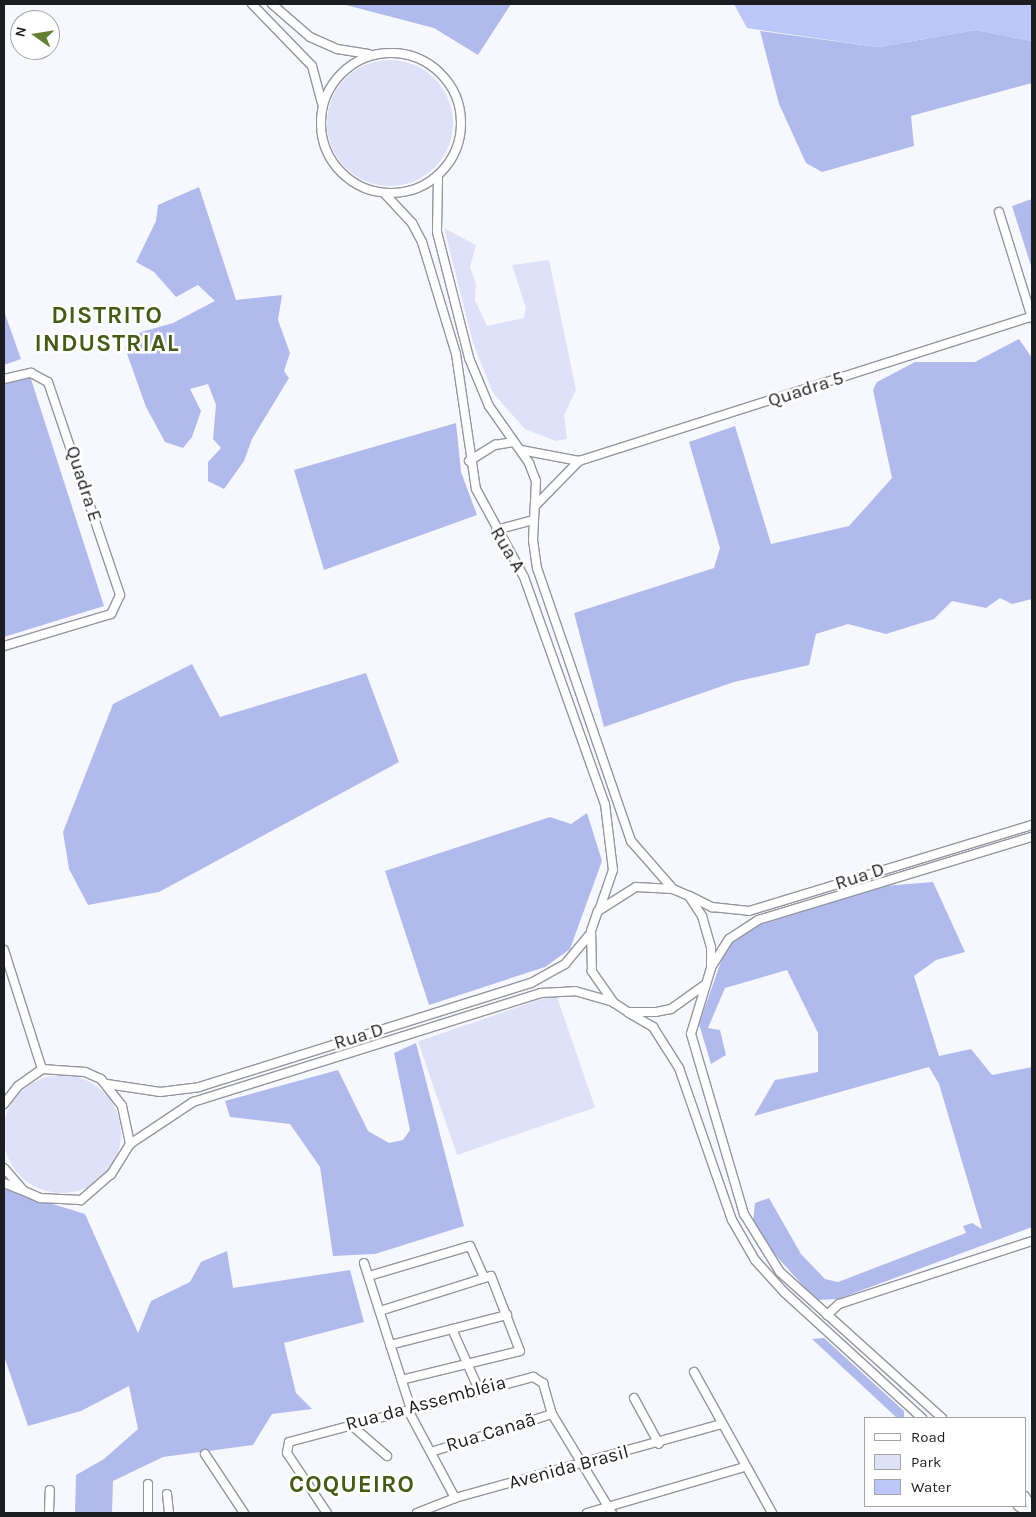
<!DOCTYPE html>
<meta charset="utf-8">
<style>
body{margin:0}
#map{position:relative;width:1036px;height:1517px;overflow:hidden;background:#f7f8fe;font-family:Karla,sans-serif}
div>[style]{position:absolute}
.green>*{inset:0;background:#dde2f9;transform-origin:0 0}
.round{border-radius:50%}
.forest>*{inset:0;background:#b1baec}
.water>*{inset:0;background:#bcc6f8}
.roads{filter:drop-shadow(1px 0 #94969f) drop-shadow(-1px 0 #94969f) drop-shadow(0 1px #94969f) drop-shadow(0 -1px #94969f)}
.street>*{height:8px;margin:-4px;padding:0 4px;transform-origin:4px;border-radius:4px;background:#fff}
.street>.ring{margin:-4px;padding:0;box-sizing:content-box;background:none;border:8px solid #fff;border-radius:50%}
span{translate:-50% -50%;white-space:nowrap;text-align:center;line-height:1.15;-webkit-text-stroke:5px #fff;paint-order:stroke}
.street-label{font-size:19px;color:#1c1d20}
.district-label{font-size:24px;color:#455c14;font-weight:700;letter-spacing:1px}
.frame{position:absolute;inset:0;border:5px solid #1c1d20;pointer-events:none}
.legend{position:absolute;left:864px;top:1417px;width:162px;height:90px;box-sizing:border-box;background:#fff;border:1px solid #a4a5a6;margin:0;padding:6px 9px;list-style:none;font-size:15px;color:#1c1d20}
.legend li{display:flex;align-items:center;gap:10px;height:25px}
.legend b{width:25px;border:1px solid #a4a5a6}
.north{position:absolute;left:10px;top:10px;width:50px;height:50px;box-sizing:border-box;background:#fff;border:1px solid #a4a5a6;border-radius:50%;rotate:283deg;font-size:14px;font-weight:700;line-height:20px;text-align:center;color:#1c1d20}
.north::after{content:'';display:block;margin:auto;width:18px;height:22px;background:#647f32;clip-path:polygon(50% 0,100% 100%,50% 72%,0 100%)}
</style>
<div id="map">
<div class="green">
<i class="round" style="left:327px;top:60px;width:126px;height:126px"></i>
<i style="clip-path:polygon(444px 228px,476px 245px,470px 267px,476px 284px,475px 300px,487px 326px,524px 318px,526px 308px,512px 265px,549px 260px,576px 390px,564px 415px,567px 439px,556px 441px,525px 429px,493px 393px,473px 343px)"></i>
<i style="left:556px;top:994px;width:120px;height:146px;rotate:71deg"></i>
<i class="round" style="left:3px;top:1075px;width:118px;height:118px"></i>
</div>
<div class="forest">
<i style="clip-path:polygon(342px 4px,511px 4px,478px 55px,434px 28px)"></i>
<i style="clip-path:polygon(976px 30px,1032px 41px,1032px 83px,911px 116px,914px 146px,822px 172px,806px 163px,779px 104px,760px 31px,878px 47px)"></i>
<i style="clip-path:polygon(199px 187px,236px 300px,282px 295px,278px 320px,290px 353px,284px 371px,289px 378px,252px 439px,244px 461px,224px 489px,208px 481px,208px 462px,221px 448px,213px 439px,216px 405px,208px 384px,190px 389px,201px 411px,192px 437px,183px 448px,165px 442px,146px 407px,125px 348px,141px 332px,173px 323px,215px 301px,198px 285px,176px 297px,154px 272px,136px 262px,156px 221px,158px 205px)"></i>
<i style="clip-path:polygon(1032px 199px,1032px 269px,1012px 206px)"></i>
<i style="clip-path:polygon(4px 311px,21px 359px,4px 365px)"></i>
<i style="clip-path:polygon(1019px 339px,1032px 358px,1032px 599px,1012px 604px,1000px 598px,986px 608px,952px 601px,934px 619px,886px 634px,848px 624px,816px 634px,809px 665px,734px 682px,604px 727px,574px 613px,714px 568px,720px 548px,689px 442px,735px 426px,771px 544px,849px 526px,892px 478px,873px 390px,877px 382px,915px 362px,975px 362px)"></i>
<i style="clip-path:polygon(30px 376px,104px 606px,4px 637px,4px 384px)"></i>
<i style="clip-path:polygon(456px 423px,461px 472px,477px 515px,324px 570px,294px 470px)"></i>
<i style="clip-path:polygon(192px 664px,220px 717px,366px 673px,399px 762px,159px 892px,88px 905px,69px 869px,63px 832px,113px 704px)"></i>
<i style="clip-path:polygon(587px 813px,602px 861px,570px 949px,545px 967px,429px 1005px,385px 871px,550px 817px,571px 824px)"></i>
<i style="clip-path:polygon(933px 882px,965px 952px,936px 960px,914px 976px,939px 1056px,971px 1049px,992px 1075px,1032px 1067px,1032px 1227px,838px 1299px,816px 1300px,761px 1239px,753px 1221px,755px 1203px,769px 1198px,801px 1254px,825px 1279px,838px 1282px,966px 1233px,963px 1226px,972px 1223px,982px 1229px,939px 1084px,929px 1067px,754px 1116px,775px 1080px,818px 1072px,818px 1033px,787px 970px,725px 988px,708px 1028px,720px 1030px,726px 1055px,711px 1064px,699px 1024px,723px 956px,731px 941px,750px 928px,884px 886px)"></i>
<i style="clip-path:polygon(416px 1043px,464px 1226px,375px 1254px,333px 1256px,320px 1167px,290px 1124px,230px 1117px,225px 1101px,338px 1070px,368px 1131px,389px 1143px,403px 1140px,410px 1130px,394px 1053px)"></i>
<i style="clip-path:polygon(4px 1189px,85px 1214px,138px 1333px,151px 1301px,190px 1282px,201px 1262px,227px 1251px,233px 1288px,350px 1270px,364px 1322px,284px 1343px,296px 1393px,312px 1409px,272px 1414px,253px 1445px,163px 1457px,113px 1481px,112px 1513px,75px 1513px,76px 1475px,104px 1459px,138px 1429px,129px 1386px,81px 1411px,28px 1426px,4px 1356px)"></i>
<i style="clip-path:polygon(824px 1338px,904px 1411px,904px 1418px,897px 1418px,812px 1339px)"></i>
</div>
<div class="water">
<i style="clip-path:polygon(734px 4px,1032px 4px,1032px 41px,976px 30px,878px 47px,747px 28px)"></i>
</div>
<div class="roads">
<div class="street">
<i style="left:252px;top:4px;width:86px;rotate:45.9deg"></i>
<i style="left:312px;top:66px;width:38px;rotate:75deg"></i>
<i style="left:272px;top:4px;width:50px;rotate:41deg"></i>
<i style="left:310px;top:37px;width:30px;rotate:24deg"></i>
<i style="left:337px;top:49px;width:32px;rotate:9deg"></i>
<i class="ring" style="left:321px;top:53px;width:132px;height:132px"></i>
<i style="left:438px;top:178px;width:54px;rotate:91.1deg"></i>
<i style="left:437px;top:232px;width:130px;rotate:75.7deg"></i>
<i style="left:469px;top:358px;width:52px;rotate:67.4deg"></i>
<i style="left:489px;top:406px;width:70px;rotate:54.9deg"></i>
<i style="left:529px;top:463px;width:19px;rotate:69deg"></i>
<i style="left:536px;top:481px;width:59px;rotate:92.9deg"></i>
<i style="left:533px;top:540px;width:28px;rotate:82deg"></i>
<i style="left:537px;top:568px;width:289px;rotate:71deg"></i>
<i style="left:631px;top:841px;width:64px;rotate:48.8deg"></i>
<i style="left:385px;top:194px;width:40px;rotate:47deg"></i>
<i style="left:412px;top:223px;width:21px;rotate:62deg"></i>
<i style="left:422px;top:242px;width:117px;rotate:73.1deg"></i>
<i style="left:456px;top:354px;width:136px;rotate:81.6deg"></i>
<i style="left:476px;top:489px;width:100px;rotate:61.4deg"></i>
<i style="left:524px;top:577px;width:241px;rotate:70.4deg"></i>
<i style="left:605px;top:804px;width:66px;rotate:83.1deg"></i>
<i style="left:613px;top:870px;width:39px;rotate:109deg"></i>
<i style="left:999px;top:212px;width:111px;rotate:72.7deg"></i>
<i style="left:4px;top:379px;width:28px;rotate:-13deg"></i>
<i style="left:31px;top:373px;width:19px;rotate:28deg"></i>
<i style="left:48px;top:382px;width:225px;rotate:71.3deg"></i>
<i style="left:120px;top:595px;width:21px;rotate:115deg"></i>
<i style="left:111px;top:614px;width:112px;rotate:163.3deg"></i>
<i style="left:521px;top:450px;width:59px;rotate:10.7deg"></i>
<i style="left:579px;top:461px;width:476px;rotate:-17.7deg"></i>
<i style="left:469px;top:461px;width:31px;rotate:-32deg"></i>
<i style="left:495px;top:445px;width:19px;rotate:-9deg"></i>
<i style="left:536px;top:505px;width:62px;rotate:-45.7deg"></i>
<i style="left:496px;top:530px;width:39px;rotate:-15deg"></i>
<i style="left:690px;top:896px;width:25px;rotate:27deg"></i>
<i style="left:712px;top:907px;width:37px;rotate:6deg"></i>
<i style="left:749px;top:911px;width:296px;rotate:-16.9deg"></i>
<i style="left:4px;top:950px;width:125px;rotate:72.3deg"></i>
<i style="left:712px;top:966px;width:32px;rotate:-58deg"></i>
<i style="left:729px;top:939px;width:35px;rotate:-33deg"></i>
<i style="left:758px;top:920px;width:286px;rotate:-16.9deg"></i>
<i style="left:706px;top:984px;width:43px;rotate:144.5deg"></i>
<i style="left:671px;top:1009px;width:15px;rotate:169deg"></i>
<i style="left:656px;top:1012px;width:28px;rotate:180deg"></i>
<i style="left:628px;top:1012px;width:17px;rotate:-147deg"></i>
<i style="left:614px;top:1003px;width:39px;rotate:-125deg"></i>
<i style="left:592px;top:971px;width:40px;rotate:-91.4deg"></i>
<i style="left:591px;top:931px;width:21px;rotate:-71deg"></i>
<i style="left:598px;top:911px;width:45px;rotate:-32.3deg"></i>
<i style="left:636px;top:887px;width:37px;rotate:3deg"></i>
<i style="left:673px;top:889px;width:17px;rotate:24deg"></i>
<i style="left:689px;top:896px;width:24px;rotate:57deg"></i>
<i style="left:702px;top:916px;width:33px;rotate:74deg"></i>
<i style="left:711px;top:948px;width:20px;rotate:90deg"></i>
<i style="left:711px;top:968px;width:69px;rotate:106.9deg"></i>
<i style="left:691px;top:1034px;width:188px;rotate:73.6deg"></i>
<i style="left:744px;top:1214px;width:68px;rotate:58.2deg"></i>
<i style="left:780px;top:1272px;width:218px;rotate:42deg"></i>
<i style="left:629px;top:1013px;width:28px;rotate:30deg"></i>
<i style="left:653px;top:1027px;width:49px;rotate:57.6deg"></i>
<i style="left:679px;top:1068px;width:161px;rotate:70.8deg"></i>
<i style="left:732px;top:1220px;width:46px;rotate:60.1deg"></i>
<i style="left:755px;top:1260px;width:43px;rotate:47.8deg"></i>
<i style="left:784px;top:1292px;width:187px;rotate:42.4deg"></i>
<i style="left:107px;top:1084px;width:54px;rotate:8.6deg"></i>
<i style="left:160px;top:1092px;width:39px;rotate:-7deg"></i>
<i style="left:199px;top:1087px;width:348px;rotate:-17.4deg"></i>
<i style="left:531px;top:983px;width:39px;rotate:-29deg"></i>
<i style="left:565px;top:964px;width:38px;rotate:-50deg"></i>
<i style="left:4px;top:1104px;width:23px;rotate:-52deg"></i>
<i style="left:18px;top:1086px;width:29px;rotate:-35deg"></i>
<i style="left:42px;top:1069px;width:43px;rotate:4deg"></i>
<i style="left:85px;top:1072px;width:17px;rotate:24deg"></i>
<i style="left:101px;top:1079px;width:34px;rotate:52deg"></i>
<i style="left:122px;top:1106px;width:39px;rotate:78deg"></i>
<i style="left:130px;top:1144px;width:36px;rotate:122deg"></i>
<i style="left:111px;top:1174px;width:40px;rotate:139deg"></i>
<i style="left:81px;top:1200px;width:41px;rotate:-177.2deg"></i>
<i style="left:40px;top:1198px;width:17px;rotate:-156deg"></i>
<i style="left:24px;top:1191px;width:30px;rotate:-131deg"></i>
<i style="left:130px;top:1144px;width:76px;rotate:-33.7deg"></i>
<i style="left:193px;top:1102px;width:365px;rotate:-17.4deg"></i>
<i style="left:541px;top:993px;width:34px;rotate:-3deg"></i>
<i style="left:575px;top:991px;width:37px;rotate:16deg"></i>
<i style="left:4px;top:1183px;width:18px;rotate:22deg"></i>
<i style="left:364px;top:1263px;width:153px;rotate:72.2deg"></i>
<i style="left:369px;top:1276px;width:105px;rotate:-16.5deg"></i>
<i style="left:470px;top:1246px;width:35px;rotate:66deg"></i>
<i style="left:383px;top:1310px;width:113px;rotate:-17.5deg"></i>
<i style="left:491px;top:1276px;width:80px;rotate:68.9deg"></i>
<i style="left:520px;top:1351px;width:122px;rotate:166.3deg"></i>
<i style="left:827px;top:1315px;width:16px;rotate:-43deg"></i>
<i style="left:839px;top:1304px;width:203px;rotate:-18.1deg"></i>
<i style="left:452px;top:1329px;width:67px;rotate:66.1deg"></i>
<i style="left:390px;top:1345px;width:121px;rotate:-14.4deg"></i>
<i style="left:694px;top:1372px;width:161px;rotate:61deg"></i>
<i style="left:634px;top:1398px;width:52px;rotate:61.5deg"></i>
<i style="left:408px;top:1410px;width:100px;rotate:61.9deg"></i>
<i style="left:350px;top:1424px;width:49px;rotate:40.9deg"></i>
<i style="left:431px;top:1452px;width:127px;rotate:-17.4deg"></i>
<i style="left:205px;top:1454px;width:71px;rotate:56.5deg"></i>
<i style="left:167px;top:1494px;width:19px;rotate:84deg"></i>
<i style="left:1025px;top:1496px;width:13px;rotate:58deg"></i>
<i style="left:1018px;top:1506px;width:12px;rotate:35deg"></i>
<i style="left:49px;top:1513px;width:23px;rotate:-88deg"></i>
<i style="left:148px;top:1513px;width:29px;rotate:-90deg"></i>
<i style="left:327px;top:1513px;width:72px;rotate:-123.7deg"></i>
<i style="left:287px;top:1453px;width:11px;rotate:-80deg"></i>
<i style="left:289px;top:1442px;width:253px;rotate:-14.9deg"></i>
<i style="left:533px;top:1377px;width:12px;rotate:31deg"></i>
<i style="left:543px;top:1383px;width:32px;rotate:74deg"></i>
<i style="left:552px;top:1414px;width:116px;rotate:58.8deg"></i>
<i style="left:417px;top:1513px;width:41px;rotate:-21.5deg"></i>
<i style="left:455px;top:1498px;width:277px;rotate:-15.5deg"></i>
<i style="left:587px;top:1513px;width:164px;rotate:-16.3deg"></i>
</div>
</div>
<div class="street-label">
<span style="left:806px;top:390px;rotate:-18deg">Quadra 5</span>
<span style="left:83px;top:484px;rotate:72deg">Quadra E</span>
<span style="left:507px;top:550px;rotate:59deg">Rua A</span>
<span style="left:860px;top:877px;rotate:-18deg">Rua D</span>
<span style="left:359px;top:1037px;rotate:-17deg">Rua D</span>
<span style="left:426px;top:1404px;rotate:-15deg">Rua da Assembléia</span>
<span style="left:491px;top:1433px;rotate:-17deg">Rua Canaã</span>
<span style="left:569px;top:1468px;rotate:-15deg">Avenida Brasil</span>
</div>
<div class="district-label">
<span style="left:107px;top:330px">DISTRITO<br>INDUSTRIAL</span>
<span style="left:352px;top:1485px">COQUEIRO</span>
</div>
<div class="frame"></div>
<ul class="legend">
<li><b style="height:6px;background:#fff"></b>Road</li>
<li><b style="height:14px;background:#dde2f9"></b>Park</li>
<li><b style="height:14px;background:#bcc6f8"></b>Water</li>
</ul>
<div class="north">N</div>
</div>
